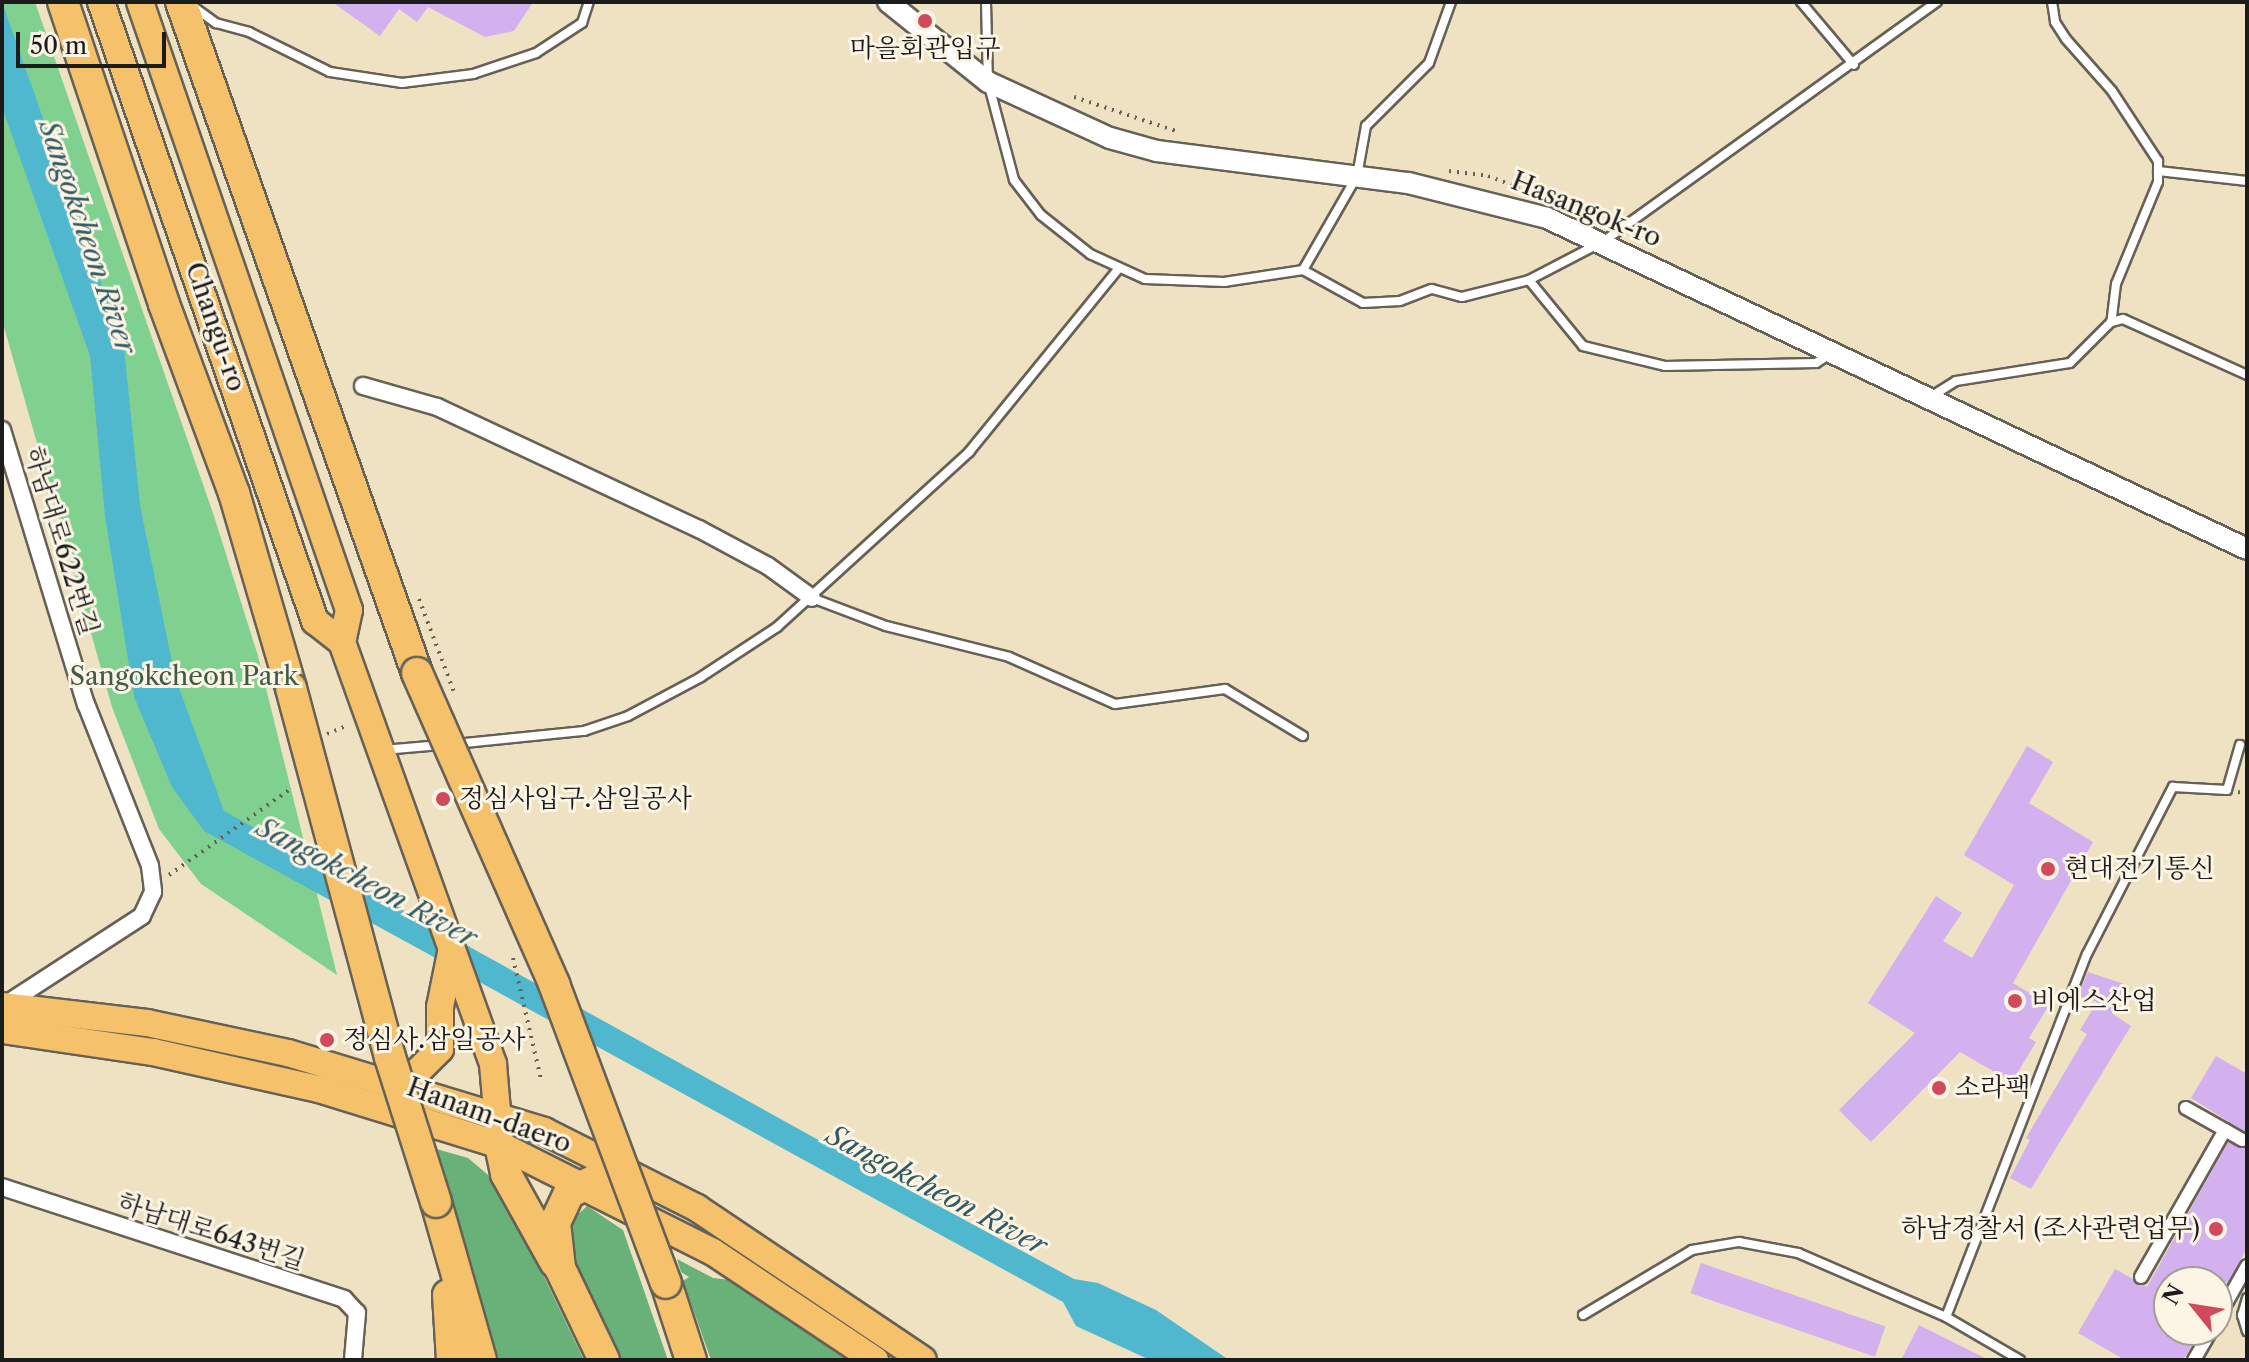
<!DOCTYPE html>
<meta charset="utf-8">
<style>
body{margin:0}
#map{position:relative;width:2249px;height:1362px;overflow:hidden;background:#eee2c3;font-family:"Libre Caslon Text","Noto Serif KR",serif}
div>[style]{position:absolute}
.green>*{inset:0;background:#80d090}
.forest>*{inset:0;background:#68b27a}
.water>*{inset:0;background:#50b8ce}
.building>*{inset:0;background:#d3b0ee;transform-origin:0 0}
.path>*{height:4px;margin-top:-2px;transform-origin:0;background:repeating-linear-gradient(90deg,#666156 0 2px,transparent 0 8px)}
.roads{filter:drop-shadow(2px 0 #666156) drop-shadow(-2px 0 #666156) drop-shadow(0 2px #666156) drop-shadow(0 -2px #666156)}
.service>*{height:8px;margin:-4px;padding:0 4px;transform-origin:4px;border-radius:4px;background:#fff}
.pedestrian>*{height:12px;margin:-6px;padding:0 6px;transform-origin:6px;border-radius:6px;background:#fff}
.minor>*{height:16px;margin:-8px;padding:0 8px;transform-origin:8px;border-radius:8px;background:#fff}
.tertiary>*{height:20px;margin:-10px;padding:0 10px;transform-origin:10px;border-radius:10px;background:#fff}
.primary>*{height:26px;margin:-13px;padding:0 13px;transform-origin:13px;border-radius:13px;background:#f5c16b}
.motorway>*{height:30px;margin:-15px;padding:0 15px;transform-origin:15px;border-radius:15px;background:#f5c16b}
.bridges{filter:drop-shadow(2px 0 #666156) drop-shadow(-2px 0 #666156) drop-shadow(0 2px #666156) drop-shadow(0 -2px #666156)}
.motorway-bridge>*{height:30px;margin:-15px;padding:0 15px;transform-origin:15px;border-radius:15px;background:#f5c16b}
.dots>*{width:22px;height:22px;translate:-50% -50%;box-sizing:border-box;border:4px solid #fcf5e5;border-radius:50%}
span{translate:-50% -50%;white-space:nowrap;text-align:center;line-height:1.15;-webkit-text-stroke:6px #fcf5e5;paint-order:stroke}
.poi-label{font-size:26px;color:#1c1c1c}
.left{translate:0 -50%;text-align:left}
.right{translate:-100% -50%;text-align:right}
.street-label{font-size:26px;color:#1c1c1c}
.park-label{font-size:26px;color:#3f5b45}
.water-label{font-size:28px;color:#315a63;font-style:italic}
.frame{position:absolute;inset:0;border:4px solid #1c1c1c;pointer-events:none}
.north{position:absolute;left:2153px;top:1266px;width:80px;height:80px;box-sizing:border-box;background:#fcf5e5;border:2px solid #a29e95;border-radius:50%;rotate:300deg;font-size:22px;font-weight:700;line-height:32px;text-align:center;color:#1c1c1c}
.north::after{content:'';display:block;margin:auto;width:28px;height:36px;background:#d1495b;clip-path:polygon(50% 0,100% 100%,50% 72%,0 100%)}
.scale{position:absolute;left:16px;top:32px;width:150px;height:36px;box-sizing:border-box;border:4px solid #1c1c1c;border-top:0;padding-left:10px;font-size:24px;line-height:28px;white-space:nowrap;color:#1c1c1c;-webkit-text-stroke:6px #fcf5e5;paint-order:stroke}
</style>
<div id="map">
<div class="green">
<i style="clip-path:polygon(2px 2px,35px 2px,214px 516px,258px 656px,337px 975px,201px 884px,159px 829px,112px 707px,2px 320px)"></i>
</div>
<div class="forest">
<i style="clip-path:polygon(433px 1148px,468px 1158px,500px 1185px,584px 1360px,487px 1360px)"></i>
<i style="clip-path:polygon(587px 1206px,623px 1230px,668px 1360px,622px 1360px,581px 1283px,571px 1233px,576px 1216px)"></i>
<i style="clip-path:polygon(677px 1259px,713px 1278px,731px 1280px,847px 1360px,711px 1360px,683px 1281px,689px 1277px,681px 1272px)"></i>
</div>
<div class="water">
<i style="clip-path:polygon(2px 2px,124px 348px,140px 505px,175px 677px,224px 811px,909px 1190px,1074px 1279px,1098px 1283px,1156px 1310px,1229px 1360px,1150px 1360px,1076px 1326px,1063px 1302px,204px 831px,172px 787px,134px 697px,105px 516px,90px 356px,2px 107px)"></i>
</div>
<div class="building">
<i style="clip-path:polygon(332px 2px,533px 2px,514px 31px,485px 37px,428px 7px,417px 22px,399px 9px,380px 36px)"></i>
<i style="clip-path:polygon(2027px 746px,2053px 762px,2029px 803px,2093px 842px,2013px 983px,2049px 1005px,2029px 1038px,2036px 1042px,2012px 1082px,1960px 1052px,1871px 1142px,1839px 1110px,1915px 1033px,1868px 1003px,1936px 896px,1962px 913px,1943px 941px,1972px 958px,2014px 885px,1964px 855px)"></i>
<i style="clip-path:polygon(2088px 972px,2124px 984px,2114px 1015px,2131px 1026px,2031px 1189px,2010px 1178px,2030px 1140px,2026px 1138px,2087px 1034px,2080px 1030px,2097px 1002px,2078px 996px)"></i>
<i style="clip-path:polygon(2216px 1056px,2247px 1074px,2247px 1133px,2191px 1098px)"></i>
<i style="clip-path:polygon(2228px 1142px,2247px 1147px,2247px 1248px,2228px 1282px,2169px 1282px,2169px 1330px,2201px 1330px,2183px 1360px,2125px 1360px,2078px 1333px,2115px 1269px,2147px 1287px)"></i>
<i style="left:1701px;top:1263px;width:195px;height:32px;rotate:19deg"></i>
<i style="clip-path:polygon(1919px 1325px,1989px 1360px,1901px 1360px)"></i>
</div>
<div class="path">
<i style="left:1074px;top:97px;width:111px;rotate:18.4deg"></i>
<i style="left:1449px;top:171px;width:39px;rotate:7deg"></i>
<i style="left:1488px;top:176px;width:48px;rotate:20.7deg"></i>
<i style="left:419px;top:599px;width:99px;rotate:69.4deg"></i>
<i style="left:327px;top:734px;width:23px;rotate:-23deg"></i>
<i style="left:2238px;top:792px;width:9px;rotate:13deg"></i>
<i style="left:169px;top:875px;width:151px;rotate:-35.3deg"></i>
<i style="left:513px;top:958px;width:124px;rotate:77deg"></i>
</div>
<div class="roads">
<div class="service">
<i style="left:986px;top:2px;width:80px;rotate:88.6deg"></i>
<i style="left:988px;top:82px;width:101px;rotate:75.1deg"></i>
<i style="left:1014px;top:180px;width:44px;rotate:52.4deg"></i>
<i style="left:1041px;top:215px;width:63px;rotate:38.5deg"></i>
<i style="left:1090px;top:254px;width:60px;rotate:24.4deg"></i>
<i style="left:1145px;top:279px;width:79px;rotate:2.2deg"></i>
<i style="left:1224px;top:282px;width:80px;rotate:-8.6deg"></i>
<i style="left:1303px;top:270px;width:68px;rotate:28.8deg"></i>
<i style="left:1363px;top:303px;width:37px;rotate:-3deg"></i>
<i style="left:1400px;top:301px;width:34px;rotate:-21deg"></i>
<i style="left:1432px;top:289px;width:31px;rotate:15deg"></i>
<i style="left:1462px;top:297px;width:69px;rotate:-14.2deg"></i>
<i style="left:1529px;top:280px;width:85px;rotate:50.7deg"></i>
<i style="left:1583px;top:346px;width:84px;rotate:13.7deg"></i>
<i style="left:1665px;top:366px;width:151px;rotate:-1.1deg"></i>
<i style="left:1816px;top:363px;width:19px;rotate:-32deg"></i>
<i style="left:1801px;top:2px;width:82px;rotate:49.9deg"></i>
<i style="left:2052px;top:2px;width:20px;rotate:81deg"></i>
<i style="left:2055px;top:22px;width:20px;rotate:57deg"></i>
<i style="left:2066px;top:39px;width:69px;rotate:48.5deg"></i>
<i style="left:2112px;top:91px;width:84px;rotate:56.7deg"></i>
<i style="left:2158px;top:161px;width:21px;rotate:90deg"></i>
<i style="left:2158px;top:182px;width:110px;rotate:112.4deg"></i>
<i style="left:2116px;top:284px;width:38px;rotate:97deg"></i>
<i style="left:191px;top:5px;width:31px;rotate:36deg"></i>
<i style="left:216px;top:23px;width:34px;rotate:15deg"></i>
<i style="left:249px;top:32px;width:90px;rotate:26.3deg"></i>
<i style="left:330px;top:72px;width:73px;rotate:8.7deg"></i>
<i style="left:402px;top:83px;width:72px;rotate:-7.2deg"></i>
<i style="left:473px;top:74px;width:66px;rotate:-18.4deg"></i>
<i style="left:536px;top:53px;width:55px;rotate:-33.1deg"></i>
<i style="left:582px;top:23px;width:22px;rotate:-72deg"></i>
<i style="left:2158px;top:171px;width:90px;rotate:6.4deg"></i>
<i style="left:1303px;top:270px;width:108px;rotate:-60.1deg"></i>
<i style="left:1357px;top:176px;width:51px;rotate:-79.8deg"></i>
<i style="left:1366px;top:126px;width:89px;rotate:-45deg"></i>
<i style="left:1429px;top:63px;width:65px;rotate:-70.2deg"></i>
<i style="left:1529px;top:280px;width:85px;rotate:-27.5deg"></i>
<i style="left:1604px;top:241px;width:410px;rotate:-35.7deg"></i>
<i style="left:1932px;top:396px;width:28px;rotate:-32deg"></i>
<i style="left:1956px;top:381px;width:115px;rotate:-9deg"></i>
<i style="left:2070px;top:363px;width:58px;rotate:-45deg"></i>
<i style="left:2111px;top:322px;width:12px;rotate:-14deg"></i>
<i style="left:2123px;top:319px;width:136px;rotate:24.3deg"></i>
<i style="left:812px;top:598px;width:79px;rotate:20.7deg"></i>
<i style="left:886px;top:626px;width:127px;rotate:14.1deg"></i>
<i style="left:1009px;top:657px;width:116px;rotate:23.9deg"></i>
<i style="left:1115px;top:704px;width:111px;rotate:-7.8deg"></i>
<i style="left:1225px;top:689px;width:91px;rotate:31.1deg"></i>
<i style="left:455px;top:744px;width:130px;rotate:-5.8deg"></i>
<i style="left:584px;top:731px;width:46px;rotate:-18.8deg"></i>
<i style="left:628px;top:716px;width:83px;rotate:-28.1deg"></i>
<i style="left:701px;top:677px;width:91px;rotate:-33.3deg"></i>
<i style="left:777px;top:627px;width:260px;rotate:-42.3deg"></i>
<i style="left:969px;top:452px;width:237px;rotate:-50.8deg"></i>
<i style="left:383px;top:750px;width:58px;rotate:-4.9deg"></i>
<i style="left:2247px;top:1298px;width:18px;rotate:106deg"></i>
<i style="left:2242px;top:1315px;width:17px;rotate:73deg"></i>
<i style="left:1583px;top:1315px;width:127px;rotate:-30.8deg"></i>
<i style="left:1692px;top:1250px;width:48px;rotate:-9.7deg"></i>
<i style="left:1739px;top:1242px;width:60px;rotate:10.6deg"></i>
<i style="left:1798px;top:1253px;width:161px;rotate:23.4deg"></i>
<i style="left:2020px;top:1360px;width:86px;rotate:-149.8deg"></i>
<i style="left:1946px;top:1317px;width:389px;rotate:-68.8deg"></i>
<i style="left:2087px;top:954px;width:188px;rotate:-62.8deg"></i>
<i style="left:2173px;top:787px;width:54px;rotate:3.2deg"></i>
<i style="left:2227px;top:790px;width:47px;rotate:-73.9deg"></i>
</div>
<div class="pedestrian">
<i style="left:2225px;top:1130px;width:20px;rotate:30deg"></i>
<i style="left:2141px;top:1277px;width:169px;rotate:-60.3deg"></i>
<i style="left:2225px;top:1130px;width:45px;rotate:-150.6deg"></i>
<i style="left:2217px;top:1319px;width:61px;rotate:-60.5deg"></i>
<i style="left:2194px;top:1360px;width:34px;rotate:-60deg"></i>
</div>
<div class="minor">
<i style="left:363px;top:386px;width:77px;rotate:15.8deg"></i>
<i style="left:437px;top:407px;width:289px;rotate:25deg"></i>
<i style="left:699px;top:529px;width:78px;rotate:28.2deg"></i>
<i style="left:768px;top:566px;width:54px;rotate:36deg"></i>
<i style="left:2px;top:430px;width:287px;rotate:73deg"></i>
<i style="left:86px;top:704px;width:174px;rotate:68.4deg"></i>
<i style="left:150px;top:866px;width:26px;rotate:83deg"></i>
<i style="left:153px;top:892px;width:26px;rotate:115deg"></i>
<i style="left:142px;top:916px;width:163px;rotate:147deg"></i>
<i style="left:2px;top:1187px;width:360px;rotate:18.1deg"></i>
<i style="left:344px;top:1299px;width:19px;rotate:47deg"></i>
<i style="left:357px;top:1313px;width:47px;rotate:94.9deg"></i>
</div>
<div class="tertiary">
<i style="left:888px;top:2px;width:128px;rotate:38.7deg"></i>
<i style="left:988px;top:82px;width:134px;rotate:24.7deg"></i>
<i style="left:1110px;top:138px;width:49px;rotate:15.5deg"></i>
<i style="left:1157px;top:151px;width:253px;rotate:7.3deg"></i>
<i style="left:1408px;top:183px;width:143px;rotate:14.1deg"></i>
<i style="left:1547px;top:218px;width:774px;rotate:25.31deg"></i>
</div>
<div class="primary">
<i style="left:101px;top:2px;width:655px;rotate:70.93deg"></i>
<i style="left:315px;top:621px;width:34px;rotate:38deg"></i>
<i style="left:140px;top:2px;width:643px;rotate:71.03deg"></i>
<i style="left:349px;top:610px;width:33px;rotate:102deg"></i>
<i style="left:342px;top:642px;width:448px;rotate:70.3deg"></i>
<i style="left:493px;top:1064px;width:81px;rotate:85.1deg"></i>
<i style="left:2px;top:1006px;width:146px;rotate:6.7deg"></i>
<i style="left:147px;top:1023px;width:144px;rotate:12deg"></i>
<i style="left:288px;top:1053px;width:268px;rotate:16.9deg"></i>
<i style="left:544px;top:1131px;width:171px;rotate:26.7deg"></i>
<i style="left:697px;top:1208px;width:272px;rotate:33.9deg"></i>
<i style="left:2px;top:1030px;width:153px;rotate:8.3deg"></i>
<i style="left:153px;top:1052px;width:170px;rotate:12.6deg"></i>
<i style="left:319px;top:1089px;width:189px;rotate:17.2deg"></i>
<i style="left:500px;top:1145px;width:238px;rotate:26.7deg"></i>
<i style="left:713px;top:1252px;width:195px;rotate:33.7deg"></i>
<i style="left:388px;top:1077px;width:28px;rotate:-8deg"></i>
<i style="left:416px;top:1073px;width:34px;rotate:-45deg"></i>
<i style="left:440px;top:1049px;width:42px;rotate:-90deg"></i>
<i style="left:440px;top:1007px;width:55px;rotate:-78.5deg"></i>
</div>
<div class="motorway">
<i style="left:63px;top:2px;width:318px;rotate:71.5deg"></i>
<i style="left:164px;top:304px;width:202px;rotate:69.7deg"></i>
<i style="left:234px;top:493px;width:203px;rotate:73.7deg"></i>
<i style="left:181px;top:2px;width:711px;rotate:70.62deg"></i>
<i style="left:500px;top:1145px;width:30px;rotate:78deg"></i>
<i style="left:506px;top:1174px;width:101px;rotate:60.9deg"></i>
<i style="left:436px;top:1202px;width:164px;rotate:74.1deg"></i>
<i style="left:666px;top:1283px;width:81px;rotate:72deg"></i>
<i style="left:448px;top:1295px;width:65px;rotate:86.5deg"></i>
<i style="left:604px;top:1360px;width:102px;rotate:-115.6deg"></i>
<i style="left:560px;top:1268px;width:45px;rotate:-96.3deg"></i>
<i style="left:555px;top:1223px;width:33px;rotate:-65deg"></i>
<i style="left:569px;top:1193px;width:56px;rotate:-26.6deg"></i>
</div>
</div>
<div class="bridges">
<div class="motorway-bridge">
<i style="left:417px;top:673px;width:340px;rotate:66.2deg"></i>
<i style="left:554px;top:984px;width:319px;rotate:69.5deg"></i>
<i style="left:291px;top:688px;width:382px;rotate:75deg"></i>
<i style="left:390px;top:1057px;width:152px;rotate:72.4deg"></i>
</div>
</div>
<div class="dots">
<i style="left:925px;top:21px;background:#d1495b"></i>
<i style="left:443px;top:799px;background:#d1495b"></i>
<i style="left:2048px;top:869px;background:#d1495b"></i>
<i style="left:2015px;top:1001px;background:#d1495b"></i>
<i style="left:327px;top:1040px;background:#d1495b"></i>
<i style="left:1939px;top:1088px;background:#d1495b"></i>
<i style="left:2216px;top:1229px;background:#d1495b"></i>
</div>
<div class="poi-label">
<span style="left:925px;top:49px">마을회관입구</span>
<span class="left" style="left:459px;top:799px">정심사입구.삼일공사</span>
<span class="left" style="left:2064px;top:869px">현대전기통신</span>
<span class="left" style="left:2031px;top:1001px">비에스산업</span>
<span class="left" style="left:343px;top:1040px">정심사.삼일공사</span>
<span class="left" style="left:1955px;top:1088px">소라팩</span>
<span class="right" style="left:2200px;top:1229px">하남경찰서 (조사관련업무)</span>
</div>
<div class="street-label">
<span style="left:1586px;top:210px;rotate:22deg">Hasangok-ro</span>
<span style="left:215px;top:327px;rotate:71deg">Changu-ro</span>
<span style="left:61px;top:541px;rotate:73deg">하남대로622번길</span>
<span style="left:489px;top:1116px;rotate:20deg">Hanam-daero</span>
<span style="left:211px;top:1232px;rotate:18deg">하남대로643번길</span>
</div>
<div class="park-label">
<span style="left:184px;top:677px">Sangokcheon Park</span>
</div>
<div class="water-label">
<span style="left:88px;top:237px;rotate:71deg">Sangokcheon River</span>
<span style="left:367px;top:882px;rotate:28deg">Sangokcheon River</span>
<span style="left:937px;top:1190px;rotate:28deg">Sangokcheon River</span>
</div>
<div class="frame"></div>
<div class="north">N</div>
<div class="scale">50 m</div>
</div>
